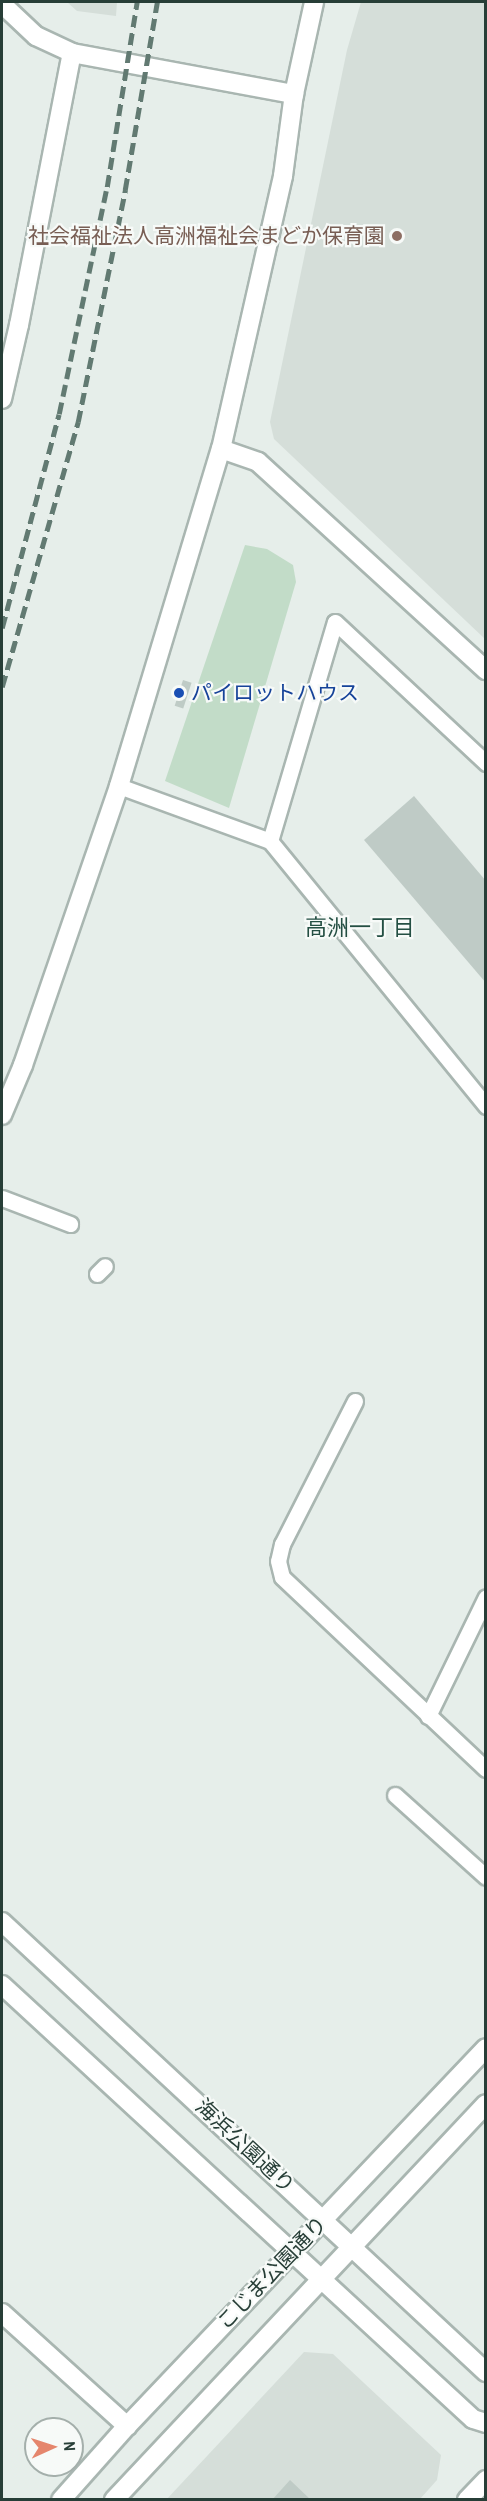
<!DOCTYPE html>
<meta charset="utf-8">
<style>
body{margin:0}
#map{position:relative;width:487px;height:2501px;overflow:hidden;background:#e6eeea;font-family:"Archivo Narrow","Noto Sans JP",sans-serif}
div>[style]{position:absolute}
.built>*{inset:0;background:#d5ded9}
.green>*{inset:0;background:#c2dcc8}
.building>*{inset:0;background:#bfcbc6;transform-origin:0 0}
.roads{filter:drop-shadow(2px 0 #a9b6b1) drop-shadow(-2px 0 #a9b6b1) drop-shadow(0 2px #a9b6b1) drop-shadow(0 -2px #a9b6b1)}
.lane>*{height:15px;margin:-7.5px;padding:0 7.5px;transform-origin:7.5px;border-radius:7.5px;background:#fff}
.street>*{height:18px;margin:-9px;padding:0 9px;transform-origin:9px;border-radius:9px;background:#fff}
.secondary>*{height:18px;margin:-9px;padding:0 9px;transform-origin:9px;border-radius:9px;background:#fff}
.rail>*{height:4.5px;margin-top:-2.25px;transform-origin:0;background:repeating-linear-gradient(90deg,#627a72 0 12px,transparent 0 18px)}
.dots>*{width:16px;height:16px;translate:-50% -50%;box-sizing:border-box;border:3px solid #f7faf8;border-radius:50%}
span{translate:-50% -50%;white-space:nowrap;text-align:center;line-height:1.15;-webkit-text-stroke:4.5px #f7faf8;paint-order:stroke}
.education-label{font-size:21px;color:#785e54}
.right{translate:-100% -50%;text-align:right}
.transit-label{font-size:21px;color:#164399}
.left{translate:0 -50%;text-align:left}
.street-label{font-size:21px;color:#273e37}
.neighbourhood-label{font-size:22px;color:#244f43}
.frame{position:absolute;inset:0;border:3px solid #273e37;pointer-events:none}
.north{position:absolute;left:24px;top:2417px;width:60px;height:60px;box-sizing:border-box;background:#f7faf8;border:2px solid #a4afab;border-radius:50%;rotate:87deg;font-size:16px;font-weight:700;line-height:24px;text-align:center;color:#273e37}
.north::after{content:'';display:block;margin:auto;width:21px;height:27px;background:#e5866d;clip-path:polygon(50% 0,100% 100%,50% 72%,0 100%)}
</style>
<div id="map">
<div class="built">
<i style="clip-path:polygon(67px 2px,117px 2px,116px 16px,77px 11px)"></i>
<i style="clip-path:polygon(361px 2px,485px 2px,485px 639px,274px 439px,270px 422px,347px 50px)"></i>
<i style="clip-path:polygon(304px 2352px,333px 2354px,441px 2455px,437px 2480px,420px 2499px,166px 2500px)"></i>
</div>
<div class="green">
<i style="clip-path:polygon(245px 545px,267px 549px,293px 565px,296px 582px,229px 808px,165px 781px)"></i>
</div>
<div class="building">
<i style="left:183px;top:680px;width:9px;height:27px;rotate:18deg"></i>
<i style="clip-path:polygon(414px 796px,486px 881px,486px 983px,364px 840px)"></i>
<i style="clip-path:polygon(290px 2480px,311px 2500px,272px 2500px)"></i>
</div>
<div class="roads">
<div class="lane">
<i style="left:119px;top:786px;width:161px;rotate:20deg"></i>
<i style="left:270px;top:841px;width:228px;rotate:-73.5deg"></i>
<i style="left:335px;top:622px;width:207px;rotate:43deg"></i>
<i style="left:270px;top:841px;width:342px;rotate:50.8deg"></i>
<i style="left:2px;top:1198px;width:73px;rotate:20.9deg"></i>
<i style="left:97px;top:1274px;width:11px;rotate:-45deg"></i>
<i style="left:355px;top:1401px;width:161px;rotate:117deg"></i>
<i style="left:282px;top:1544px;width:17px;rotate:103deg"></i>
<i style="left:278px;top:1561px;width:16px;rotate:76deg"></i>
<i style="left:282px;top:1577px;width:280px;rotate:43.3deg"></i>
<i style="left:428px;top:1716px;width:132px;rotate:-64deg"></i>
<i style="left:395px;top:1795px;width:122px;rotate:42deg"></i>
</div>
<div class="street">
<i style="left:221px;top:449px;width:39px;rotate:19deg"></i>
<i style="left:258px;top:462px;width:309px;rotate:42.4deg"></i>
<i style="left:2px;top:2313px;width:169px;rotate:42.1deg"></i>
</div>
<div class="secondary">
<i style="left:2px;top:4px;width:47px;rotate:43.3deg"></i>
<i style="left:36px;top:36px;width:40px;rotate:25deg"></i>
<i style="left:72px;top:53px;width:226px;rotate:10.5deg"></i>
<i style="left:2px;top:399px;width:76px;rotate:-77.1deg"></i>
<i style="left:19px;top:325px;width:277px;rotate:-79deg"></i>
<i style="left:2px;top:1115px;width:54px;rotate:-67.2deg"></i>
<i style="left:23px;top:1065px;width:295px;rotate:-71deg"></i>
<i style="left:119px;top:786px;width:352px;rotate:-73.2deg"></i>
<i style="left:221px;top:449px;width:280px;rotate:-77.2deg"></i>
<i style="left:283px;top:176px;width:83px;rotate:-82.4deg"></i>
<i style="left:294px;top:94px;width:94px;rotate:-77.7deg"></i>
<i style="left:2px;top:1922px;width:661px;rotate:42.92deg"></i>
<i style="left:2px;top:1985px;width:640px;rotate:42.66deg"></i>
<i style="left:473px;top:2419px;width:14px;rotate:17deg"></i>
<i style="left:61px;top:2500px;width:99px;rotate:-48.3deg"></i>
<i style="left:127px;top:2426px;width:521px;rotate:-46.48deg"></i>
<i style="left:114px;top:2500px;width:543px;rotate:-46.79deg"></i>
<i style="left:467px;top:2500px;width:28px;rotate:-46deg"></i>
</div>
</div>
<div class="rail">
<i style="left:2px;top:628px;width:221px;rotate:-75.1deg"></i>
<i style="left:59px;top:414px;width:232px;rotate:-78.1deg"></i>
<i style="left:107px;top:187px;width:187px;rotate:-80.8deg"></i>
<i style="left:2px;top:687px;width:276px;rotate:-74deg"></i>
<i style="left:78px;top:422px;width:237px;rotate:-78.5deg"></i>
<i style="left:125px;top:190px;width:191px;rotate:-80.3deg"></i>
</div>
<div class="dots">
<i style="left:397px;top:236px;background:#8d6e63"></i>
<i style="left:179px;top:693px;background:#1a4fb4"></i>
</div>
<div class="education-label">
<span class="right" style="left:385px;top:236px">社会福祉法人高洲福祉会まどか保育園</span>
</div>
<div class="transit-label">
<span class="left" style="left:191px;top:693px">パイロットハウス</span>
</div>
<div class="street-label">
<span style="left:245px;top:2146px;rotate:43deg">海浜公園通り</span>
<span style="left:272px;top:2273px;rotate:-46deg">こじま公園通り</span>
</div>
<div class="neighbourhood-label">
<span style="left:360px;top:928px">高洲一丁目</span>
</div>
<div class="frame"></div>
<div class="north">N</div>
</div>
